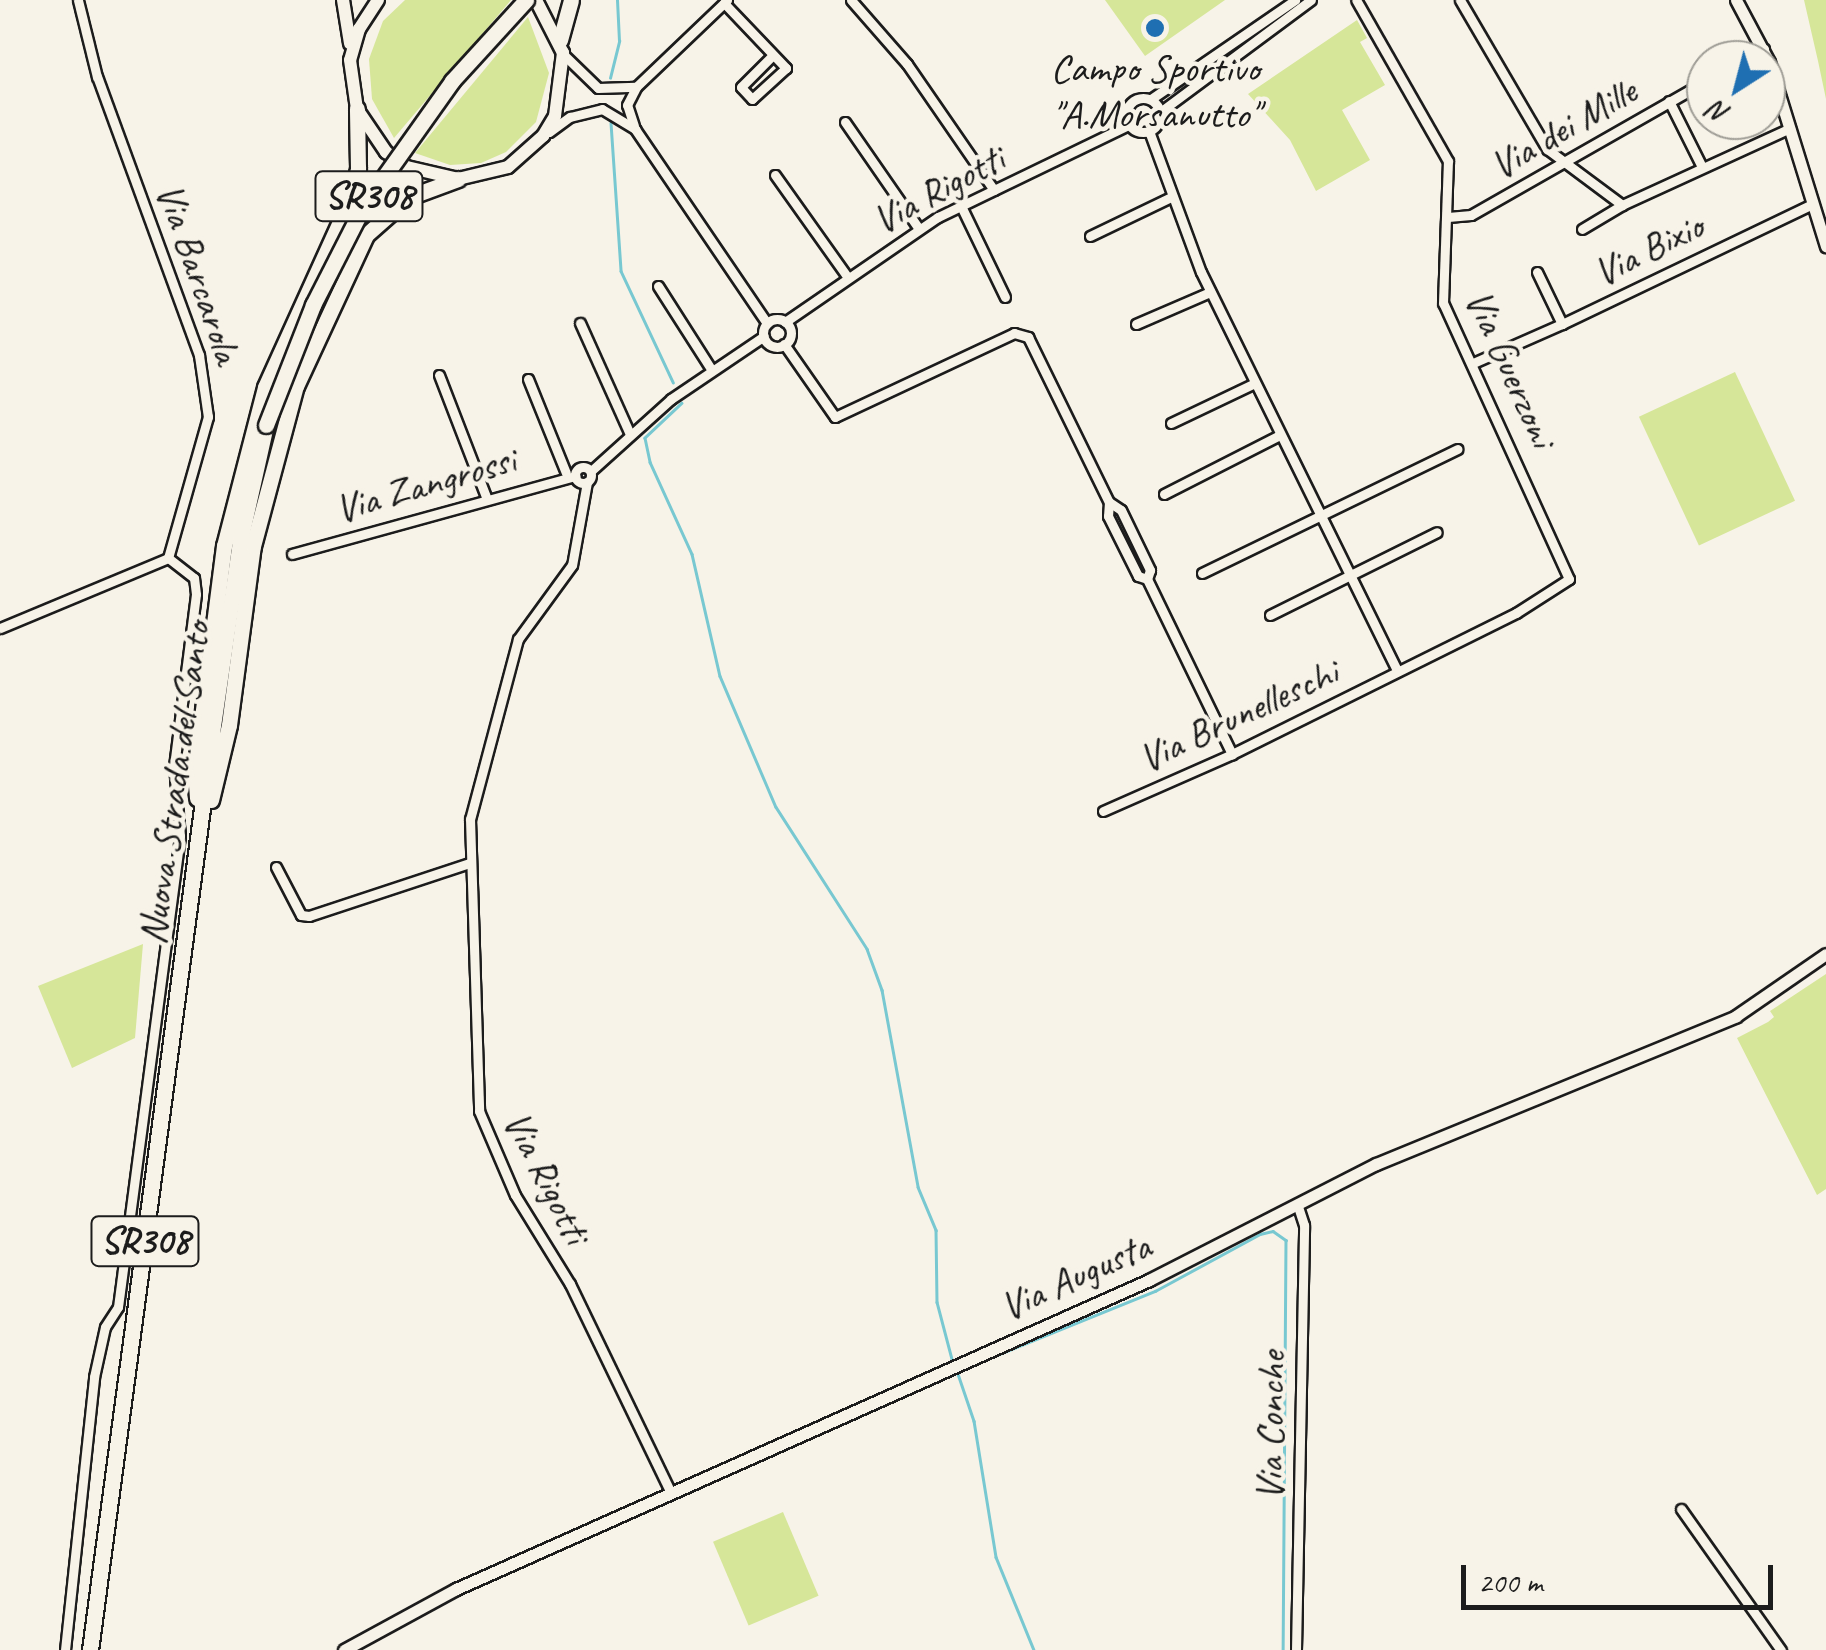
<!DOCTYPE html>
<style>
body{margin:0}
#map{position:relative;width:1826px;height:1650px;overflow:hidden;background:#f7f3e8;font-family:Caveat,sans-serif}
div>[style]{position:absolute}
.green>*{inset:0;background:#d6e699;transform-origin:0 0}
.stream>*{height:2.5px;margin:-1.25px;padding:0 1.25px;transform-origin:1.25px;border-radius:1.25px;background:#78c8d1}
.roads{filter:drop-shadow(2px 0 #1c1c1c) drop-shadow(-2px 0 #1c1c1c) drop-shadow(0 2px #1c1c1c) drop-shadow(0 -2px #1c1c1c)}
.street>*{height:9px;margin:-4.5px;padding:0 4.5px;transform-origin:4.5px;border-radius:4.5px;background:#f7f3e8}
.street>.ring{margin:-4.5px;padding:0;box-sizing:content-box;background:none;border:9px solid #f7f3e8;border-radius:50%}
.secondary>*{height:11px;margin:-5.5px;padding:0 5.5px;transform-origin:5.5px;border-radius:5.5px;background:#f7f3e8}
.primary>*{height:12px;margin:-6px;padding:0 6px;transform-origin:6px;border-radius:6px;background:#f7f3e8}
.highway>*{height:15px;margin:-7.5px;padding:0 7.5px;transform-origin:7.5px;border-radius:7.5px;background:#f7f3e8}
.bridges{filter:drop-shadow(2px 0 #1c1c1c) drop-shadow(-2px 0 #1c1c1c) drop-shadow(0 2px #1c1c1c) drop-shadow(0 -2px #1c1c1c)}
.highway-bridge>*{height:15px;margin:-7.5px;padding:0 7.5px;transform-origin:7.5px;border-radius:7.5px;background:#f7f3e8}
.dots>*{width:28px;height:28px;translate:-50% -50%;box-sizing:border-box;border:5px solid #f7f3e8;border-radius:50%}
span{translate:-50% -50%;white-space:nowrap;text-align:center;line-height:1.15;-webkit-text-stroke:9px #f7f3e8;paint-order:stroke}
.shield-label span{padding:2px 8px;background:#f7f3e8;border:2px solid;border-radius:8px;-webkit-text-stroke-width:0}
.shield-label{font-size:38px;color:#1c1c1c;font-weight:700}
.poi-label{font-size:40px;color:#1c1c1c}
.street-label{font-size:40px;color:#1c1c1c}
.north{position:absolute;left:1686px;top:40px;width:100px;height:100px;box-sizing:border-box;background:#f7f3e8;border:2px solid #9f9d96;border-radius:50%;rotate:216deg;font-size:28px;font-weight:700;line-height:40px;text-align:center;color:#1c1c1c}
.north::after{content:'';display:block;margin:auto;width:35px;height:45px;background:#1f6fb2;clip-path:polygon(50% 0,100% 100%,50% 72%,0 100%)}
.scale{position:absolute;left:1461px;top:1565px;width:312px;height:45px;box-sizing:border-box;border:5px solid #1c1c1c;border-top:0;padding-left:12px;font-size:30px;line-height:35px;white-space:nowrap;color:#1c1c1c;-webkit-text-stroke:8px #f7f3e8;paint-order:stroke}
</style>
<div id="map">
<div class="green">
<i style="clip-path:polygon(405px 0,511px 0,394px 138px,372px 99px,369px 59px,383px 21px)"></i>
<i style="clip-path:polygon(1105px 0,1225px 0,1145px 56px)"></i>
<i style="clip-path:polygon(1804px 0,1826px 0,1826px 99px,1818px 61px)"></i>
<i style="clip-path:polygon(528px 17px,549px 73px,536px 122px,506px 152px,481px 163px,450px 165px,415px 153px)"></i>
<i style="clip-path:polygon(1357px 20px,1367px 38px,1360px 42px,1385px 85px,1342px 110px,1370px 160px,1316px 191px,1290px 140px,1248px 94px)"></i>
<i style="left:1735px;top:372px;width:142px;height:106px;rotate:65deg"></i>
<i style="clip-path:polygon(143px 944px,135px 1038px,72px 1068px,38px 986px)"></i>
<i style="clip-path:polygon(1826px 974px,1826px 1189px,1817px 1195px,1737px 1038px,1768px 1022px,1774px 1017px,1770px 1011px)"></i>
<i style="left:783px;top:1512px;width:91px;height:76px;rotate:67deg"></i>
</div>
<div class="stream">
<i style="left:610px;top:78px;width:38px;rotate:-76deg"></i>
<i style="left:619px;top:41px;width:41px;rotate:-92.8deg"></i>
<i style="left:611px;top:123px;width:148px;rotate:86.1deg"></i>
<i style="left:621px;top:271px;width:123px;rotate:64.9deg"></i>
<i style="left:682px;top:403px;width:51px;rotate:136.6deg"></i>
<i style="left:645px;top:438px;width:25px;rotate:78deg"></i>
<i style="left:650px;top:462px;width:101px;rotate:65.5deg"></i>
<i style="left:692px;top:554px;width:125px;rotate:77.1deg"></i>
<i style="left:720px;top:676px;width:142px;rotate:66.9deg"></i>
<i style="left:776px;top:807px;width:169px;rotate:57.3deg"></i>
<i style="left:867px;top:949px;width:44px;rotate:69.9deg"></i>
<i style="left:882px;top:990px;width:200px;rotate:79.6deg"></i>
<i style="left:918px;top:1187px;width:47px;rotate:67.3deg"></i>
<i style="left:936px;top:1230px;width:72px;rotate:89.2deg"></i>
<i style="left:937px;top:1302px;width:63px;rotate:75.3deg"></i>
<i style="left:970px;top:1366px;width:200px;rotate:-22.1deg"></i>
<i style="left:1155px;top:1291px;width:119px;rotate:-28.5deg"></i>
<i style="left:1260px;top:1234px;width:13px;rotate:-13deg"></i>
<i style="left:1273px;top:1231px;width:16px;rotate:35deg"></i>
<i style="left:1286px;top:1240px;width:410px;rotate:90.4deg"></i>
<i style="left:957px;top:1371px;width:53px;rotate:71.2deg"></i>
<i style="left:974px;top:1421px;width:138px;rotate:80.8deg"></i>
<i style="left:996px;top:1557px;width:100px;rotate:67.8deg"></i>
</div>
<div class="roads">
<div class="street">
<i style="left:851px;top:0;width:85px;rotate:48.8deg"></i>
<i style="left:907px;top:64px;width:153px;rotate:55.4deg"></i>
<i style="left:1460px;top:0;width:173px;rotate:59.7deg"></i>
<i style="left:1547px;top:149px;width:94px;rotate:36.7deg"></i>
<i style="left:724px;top:3px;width:90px;rotate:46.4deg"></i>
<i style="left:786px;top:68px;width:46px;rotate:137.6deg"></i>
<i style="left:752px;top:99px;width:16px;rotate:-133deg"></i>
<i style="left:741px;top:87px;width:45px;rotate:-45deg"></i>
<i style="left:564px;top:55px;width:47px;rotate:44.1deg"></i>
<i style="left:598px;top:88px;width:38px;rotate:-2deg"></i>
<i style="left:1744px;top:60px;width:23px;rotate:-29deg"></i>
<i class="ring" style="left:1126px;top:98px;width:25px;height:25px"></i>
<i style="left:1151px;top:99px;width:175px;rotate:-34.5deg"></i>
<i style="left:1669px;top:101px;width:74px;rotate:63.4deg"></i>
<i style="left:1160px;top:112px;width:188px;rotate:-36.6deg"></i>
<i style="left:845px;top:122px;width:130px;rotate:55.3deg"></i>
<i style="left:634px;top:126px;width:22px;rotate:-108deg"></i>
<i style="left:627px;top:105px;width:20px;rotate:-63deg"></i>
<i style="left:636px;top:87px;width:126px;rotate:-43.7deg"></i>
<i style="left:1149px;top:131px;width:150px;rotate:69.8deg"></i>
<i style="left:1201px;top:272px;width:445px;rotate:63.8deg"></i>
<i style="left:549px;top:132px;width:26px;rotate:-36deg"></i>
<i style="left:570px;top:117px;width:33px;rotate:-14deg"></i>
<i style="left:602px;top:109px;width:39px;rotate:31deg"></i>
<i style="left:635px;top:129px;width:235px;rotate:55.8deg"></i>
<i style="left:775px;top:175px;width:123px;rotate:54.6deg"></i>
<i style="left:1622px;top:205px;width:185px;rotate:-24.6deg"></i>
<i style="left:961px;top:206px;width:101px;rotate:64.2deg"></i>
<i style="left:1448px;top:217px;width:23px;rotate:-5deg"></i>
<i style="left:1471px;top:215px;width:271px;rotate:-29.7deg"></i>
<i style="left:1582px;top:229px;width:47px;rotate:-31deg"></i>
<i style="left:1090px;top:236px;width:90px;rotate:-25.7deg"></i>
<i style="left:1537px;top:272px;width:58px;rotate:64.3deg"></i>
<i style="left:1562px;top:324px;width:278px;rotate:-25.6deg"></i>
<i style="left:658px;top:286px;width:98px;rotate:57.4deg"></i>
<i class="ring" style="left:763px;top:319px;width:19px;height:19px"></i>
<i style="left:785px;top:322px;width:186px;rotate:-34.5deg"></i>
<i style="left:938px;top:217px;width:211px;rotate:-25.8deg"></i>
<i style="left:580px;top:323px;width:122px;rotate:65.8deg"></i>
<i style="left:1136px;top:324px;width:81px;rotate:-23.4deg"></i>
<i style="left:784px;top:344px;width:89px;rotate:55.1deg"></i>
<i style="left:835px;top:417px;width:198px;rotate:-25.1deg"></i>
<i style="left:1014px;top:333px;width:15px;rotate:16deg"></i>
<i style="left:1028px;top:337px;width:184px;rotate:63.9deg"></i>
<i style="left:1109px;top:502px;width:14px;rotate:94deg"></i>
<i style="left:1108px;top:516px;width:67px;rotate:63.4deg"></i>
<i style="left:1138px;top:576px;width:9px;rotate:18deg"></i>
<i style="left:1147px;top:579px;width:195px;rotate:64.1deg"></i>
<i style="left:1473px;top:363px;width:97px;rotate:-23.7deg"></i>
<i style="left:439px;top:375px;width:131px;rotate:68.9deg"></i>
<i style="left:528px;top:379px;width:101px;rotate:68deg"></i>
<i style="left:1171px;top:423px;width:93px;rotate:-25.5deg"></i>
<i class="ring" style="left:575px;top:467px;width:7px;height:7px"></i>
<i style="left:591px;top:471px;width:108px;rotate:-42deg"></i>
<i style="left:671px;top:399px;width:112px;rotate:-34.1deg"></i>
<i style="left:587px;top:482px;width:84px;rotate:100.2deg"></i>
<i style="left:572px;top:565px;width:92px;rotate:126.1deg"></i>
<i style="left:518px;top:639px;width:186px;rotate:104.9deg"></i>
<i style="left:470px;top:819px;width:292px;rotate:88.2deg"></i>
<i style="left:479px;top:1111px;width:91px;rotate:66.8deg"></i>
<i style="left:515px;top:1195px;width:105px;rotate:58.3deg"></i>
<i style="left:570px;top:1284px;width:232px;rotate:64.2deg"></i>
<i style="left:1164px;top:494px;width:130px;rotate:-27deg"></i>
<i style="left:1109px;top:502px;width:14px;rotate:34deg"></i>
<i style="left:1121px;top:510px;width:67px;rotate:64.2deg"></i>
<i style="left:1150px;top:570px;width:9px;rotate:108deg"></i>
<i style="left:292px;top:554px;width:294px;rotate:-15.4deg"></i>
<i style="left:1202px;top:573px;width:284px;rotate:-25.9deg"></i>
<i style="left:1270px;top:615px;width:186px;rotate:-26.4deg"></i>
<i style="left:0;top:628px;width:182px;rotate:-22.6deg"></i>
<i style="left:168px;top:558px;width:147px;rotate:-74.2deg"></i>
<i style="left:208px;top:417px;width:63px;rotate:-98.3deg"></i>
<i style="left:199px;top:355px;width:296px;rotate:-110.1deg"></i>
<i style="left:97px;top:77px;width:79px;rotate:-103.9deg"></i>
<i style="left:1103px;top:811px;width:141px;rotate:-23.8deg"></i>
<i style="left:1232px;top:754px;width:317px;rotate:-26.4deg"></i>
<i style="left:1516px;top:613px;width:63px;rotate:-32.7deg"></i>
<i style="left:1569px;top:579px;width:303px;rotate:-114.5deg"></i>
<i style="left:1443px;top:303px;width:142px;rotate:-88deg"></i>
<i style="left:1448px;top:161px;width:185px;rotate:-119.7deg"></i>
<i style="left:276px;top:867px;width:54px;rotate:62.5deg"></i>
<i style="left:301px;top:915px;width:8px;rotate:7deg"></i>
<i style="left:309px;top:916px;width:169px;rotate:-18.3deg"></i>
<i style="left:1681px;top:1509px;width:173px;rotate:54.7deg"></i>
<i style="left:65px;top:1650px;width:275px;rotate:-83.9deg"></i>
<i style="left:94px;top:1377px;width:51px;rotate:-77.6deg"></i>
<i style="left:105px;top:1327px;width:24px;rotate:-57deg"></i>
<i style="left:118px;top:1307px;width:475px;rotate:-82.5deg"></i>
<i style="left:180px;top:836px;width:70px;rotate:-94.9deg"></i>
<i style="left:174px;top:766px;width:173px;rotate:-82.7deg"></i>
<i style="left:196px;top:594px;width:16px;rotate:-97deg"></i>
<i style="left:194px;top:578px;width:33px;rotate:-142deg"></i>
<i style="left:1296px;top:1650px;width:425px;rotate:-88.9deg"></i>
<i style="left:1304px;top:1225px;width:22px;rotate:-108deg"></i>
</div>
<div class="secondary">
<i style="left:1736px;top:0;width:70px;rotate:62deg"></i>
<i style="left:1769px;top:62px;width:193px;rotate:72.8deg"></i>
<i style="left:344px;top:1650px;width:128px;rotate:-28.6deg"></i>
<i style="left:456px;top:1589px;width:759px;rotate:-24.03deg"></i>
<i style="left:1149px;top:1280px;width:255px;rotate:-27.1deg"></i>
<i style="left:1376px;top:1164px;width:389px;rotate:-22.3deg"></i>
<i style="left:1736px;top:1016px;width:109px;rotate:-34.6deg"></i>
</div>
<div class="primary">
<i style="left:343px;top:0;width:44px;rotate:80.8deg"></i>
<i style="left:378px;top:0;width:35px;rotate:123deg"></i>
<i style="left:359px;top:29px;width:32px;rotate:106deg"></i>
<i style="left:350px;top:60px;width:49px;rotate:81.9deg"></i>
<i style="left:357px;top:109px;width:52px;rotate:56deg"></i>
<i style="left:386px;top:152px;width:26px;rotate:36deg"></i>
<i style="left:407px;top:167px;width:52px;rotate:13.2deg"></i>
<i style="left:458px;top:179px;width:51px;rotate:-13.5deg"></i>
<i style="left:508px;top:167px;width:47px;rotate:-41.5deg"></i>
<i style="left:543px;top:136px;width:23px;rotate:-59deg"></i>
<i style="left:555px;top:116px;width:64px;rotate:-82.8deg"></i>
<i style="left:563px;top:53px;width:59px;rotate:-117deg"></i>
</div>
<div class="highway">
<i style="left:560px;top:40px;width:41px;rotate:-74.6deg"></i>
<i style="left:197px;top:798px;width:26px;rotate:-94deg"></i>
<i style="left:195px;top:772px;width:228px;rotate:-82.7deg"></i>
<i style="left:224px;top:546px;width:164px;rotate:-75.5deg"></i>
<i style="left:265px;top:387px;width:209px;rotate:-65.6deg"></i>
<i style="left:351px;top:197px;width:30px;rotate:-76deg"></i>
<i style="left:358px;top:168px;width:59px;rotate:-91deg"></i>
<i style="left:211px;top:800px;width:77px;rotate:-76.5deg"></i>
<i style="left:229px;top:725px;width:181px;rotate:-82.4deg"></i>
<i style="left:253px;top:546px;width:166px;rotate:-75deg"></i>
<i style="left:296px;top:386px;width:166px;rotate:-65.1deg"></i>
<i style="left:366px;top:235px;width:57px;rotate:-41.5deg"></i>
<i style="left:409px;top:197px;width:52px;rotate:-20.2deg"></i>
<i style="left:90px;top:1650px;width:925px;rotate:-82.42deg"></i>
<i style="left:212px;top:733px;width:194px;rotate:-81.7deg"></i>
<i style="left:240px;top:541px;width:119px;rotate:-77.4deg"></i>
</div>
</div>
<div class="bridges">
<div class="highway-bridge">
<i style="left:266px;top:425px;width:129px;rotate:-68.6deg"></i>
<i style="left:313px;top:305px;width:112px;rotate:-63deg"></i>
<i style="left:364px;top:205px;width:152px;rotate:-54.6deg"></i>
<i style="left:452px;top:81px;width:110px;rotate:-47.6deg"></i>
</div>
</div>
<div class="dots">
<i style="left:1155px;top:28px;background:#1f6fb2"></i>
</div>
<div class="shield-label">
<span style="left:369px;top:196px">SR308</span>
<span style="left:145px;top:1241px">SR308</span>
</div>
<div class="poi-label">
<span style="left:1155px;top:91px">Campo Sportivo<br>"A.Morsanutto"</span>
</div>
<div class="street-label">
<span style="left:1563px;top:128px;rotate:-30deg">Via dei Mille</span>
<span style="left:938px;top:189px;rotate:-28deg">Via Rigotti</span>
<span style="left:1648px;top:249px;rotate:-26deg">Via Bixio</span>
<span style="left:199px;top:273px;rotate:71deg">Via Barcarola</span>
<span style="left:1511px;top:368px;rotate:66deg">Via Guerzoni</span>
<span style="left:425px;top:484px;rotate:-16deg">Via Zangrossi</span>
<span style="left:1238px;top:715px;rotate:-25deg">Via Brunelleschi</span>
<span style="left:174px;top:783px;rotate:-82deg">Nuova Strada del Santo</span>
<span style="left:547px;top:1177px;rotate:63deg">Via Rigotti</span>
<span style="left:1075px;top:1276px;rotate:-24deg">Via Augusta</span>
<span style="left:1270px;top:1426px;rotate:-89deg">Via Conche</span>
</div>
<div class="north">N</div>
<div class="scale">200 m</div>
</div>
